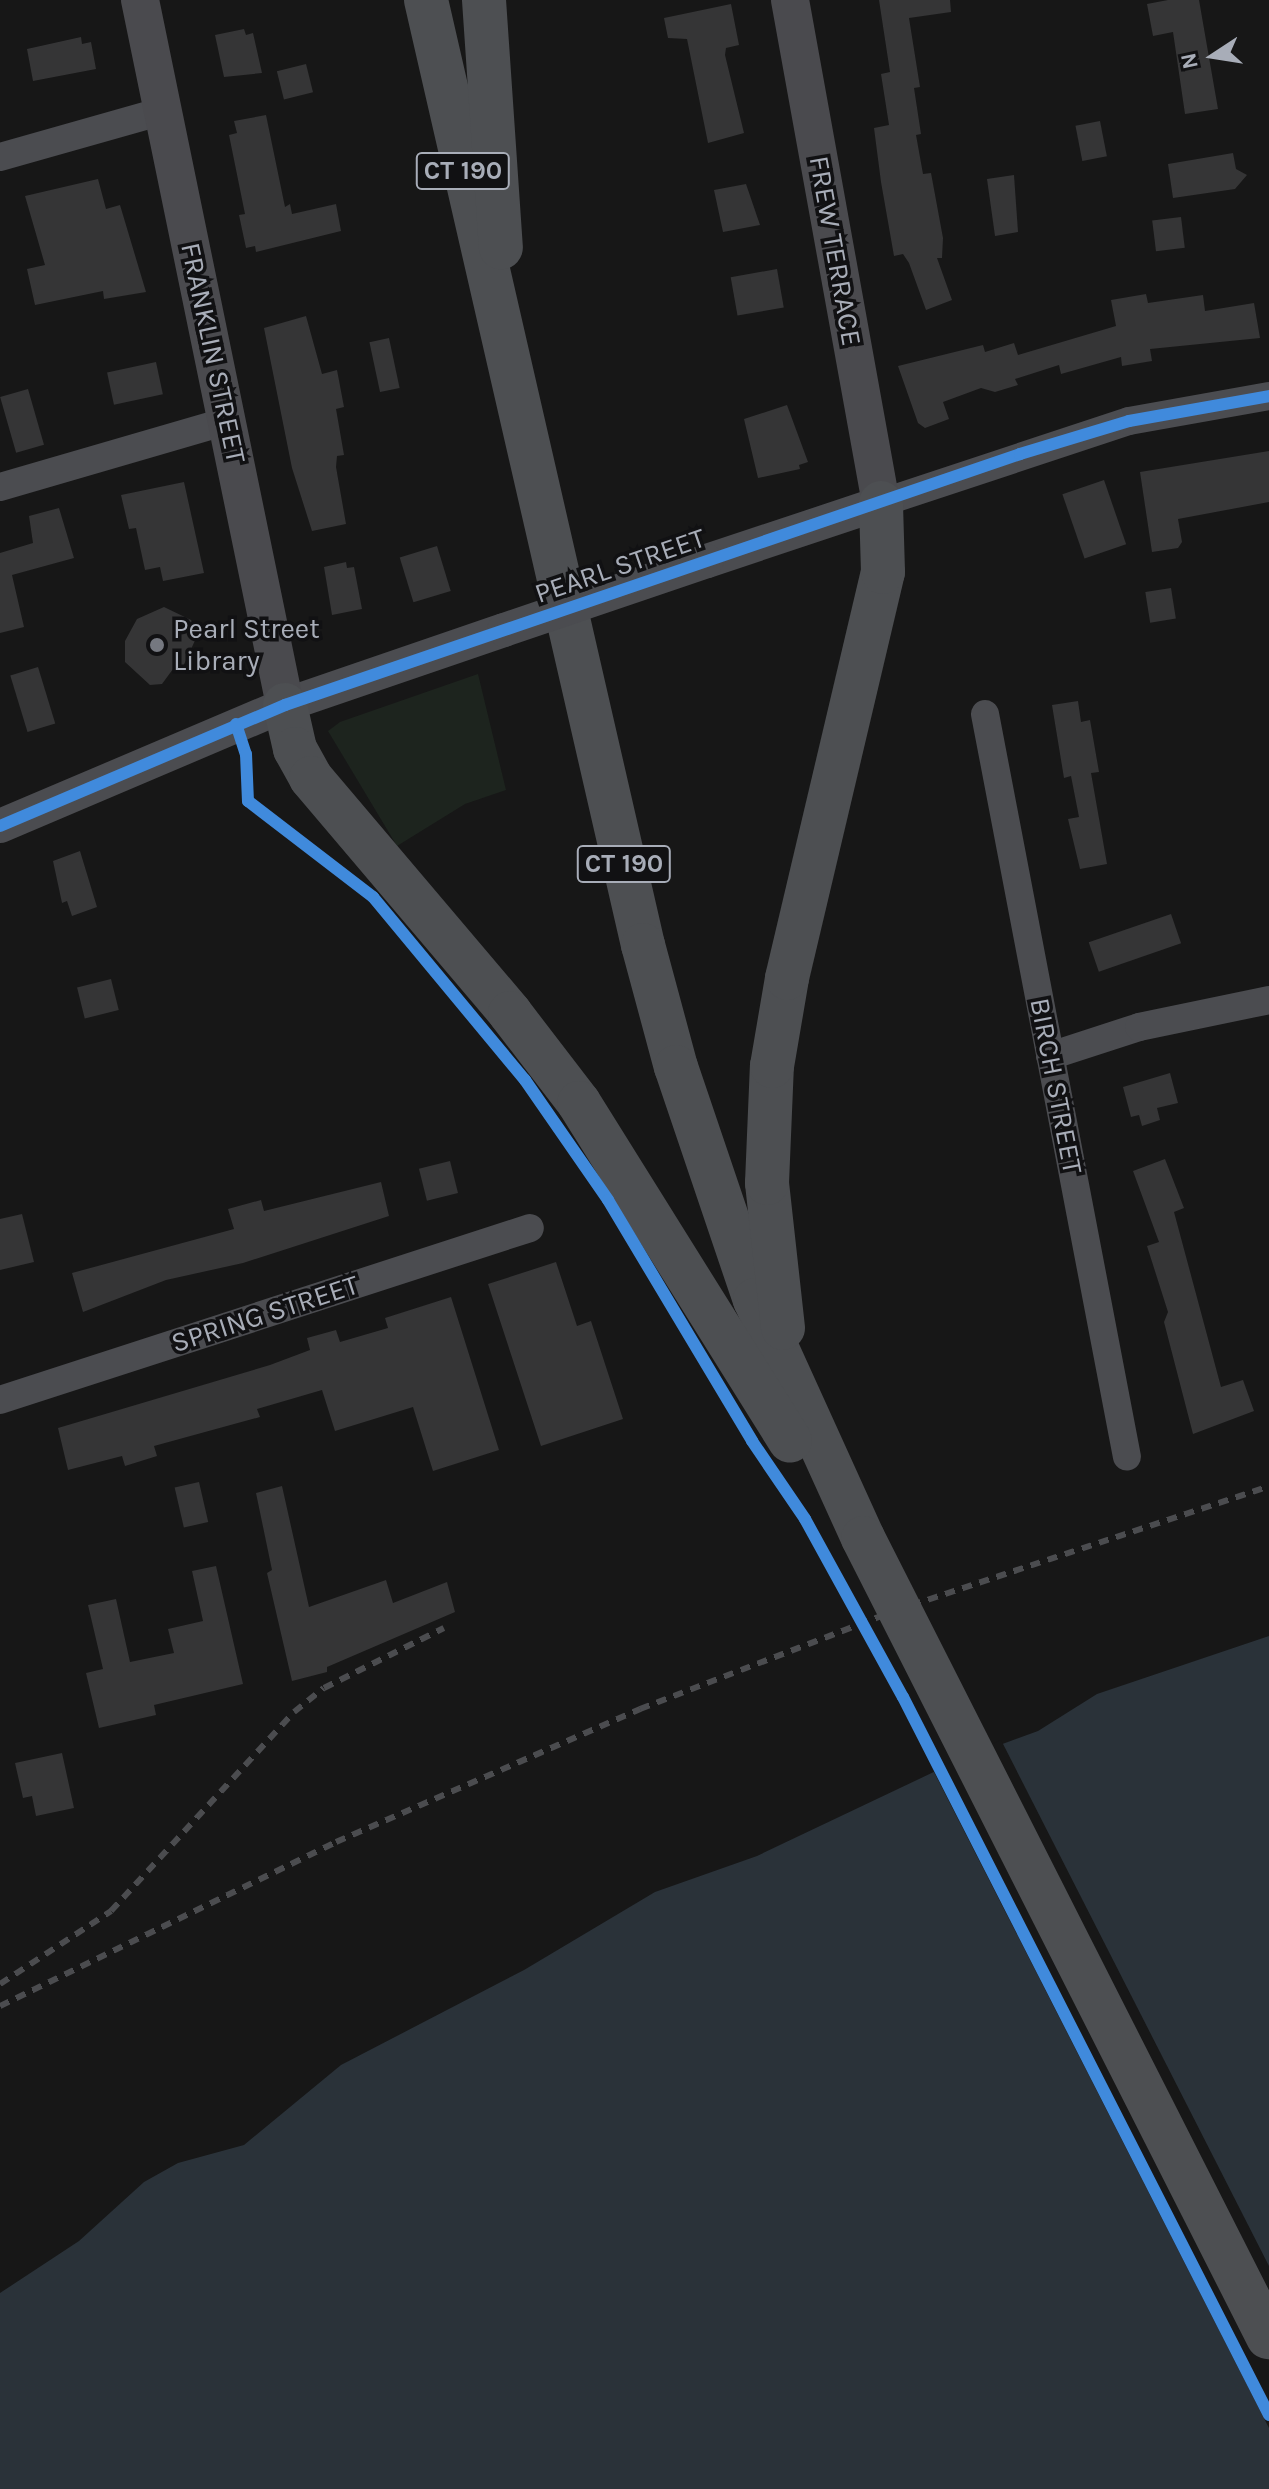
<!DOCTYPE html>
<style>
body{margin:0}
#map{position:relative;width:1269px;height:2489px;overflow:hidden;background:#171717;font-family:Karla,sans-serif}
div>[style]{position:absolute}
.green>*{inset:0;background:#1d241e}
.water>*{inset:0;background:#2a3239}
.pier>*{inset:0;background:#171717}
.building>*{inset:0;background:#353536;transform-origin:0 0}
.minor>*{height:28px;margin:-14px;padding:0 14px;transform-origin:14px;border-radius:14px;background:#4b4c50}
.tertiary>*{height:34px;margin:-17px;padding:0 17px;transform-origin:17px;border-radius:17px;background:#4b4c50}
.secondary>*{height:38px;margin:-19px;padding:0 19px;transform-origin:19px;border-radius:19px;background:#4a4a4e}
.primary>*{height:44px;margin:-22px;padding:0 22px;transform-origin:22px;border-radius:22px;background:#4d4f52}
.rail>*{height:6px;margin-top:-3px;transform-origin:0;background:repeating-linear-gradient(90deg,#4b4c4f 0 10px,transparent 0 18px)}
.tertiary-bridge>*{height:34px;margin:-17px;padding:0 17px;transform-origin:17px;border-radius:17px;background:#4b4c50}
.primary-bridge>*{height:44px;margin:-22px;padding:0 22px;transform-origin:22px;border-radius:22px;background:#4d4f52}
.cycleway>*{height:12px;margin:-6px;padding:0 6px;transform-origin:6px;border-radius:6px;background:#408adc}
.dots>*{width:22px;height:22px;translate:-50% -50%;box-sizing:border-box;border:4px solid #111113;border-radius:50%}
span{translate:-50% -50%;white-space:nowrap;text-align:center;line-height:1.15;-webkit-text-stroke:7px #111113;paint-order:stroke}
.shield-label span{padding:2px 6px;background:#111113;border:2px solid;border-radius:6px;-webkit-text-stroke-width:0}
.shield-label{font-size:26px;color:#a8adb8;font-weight:700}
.street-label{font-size:28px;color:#a8adb8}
.poi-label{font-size:28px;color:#a8adb8}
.left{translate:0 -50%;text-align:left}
.north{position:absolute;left:1173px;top:16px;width:80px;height:80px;-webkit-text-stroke:6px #111113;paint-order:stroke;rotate:258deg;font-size:22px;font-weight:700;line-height:32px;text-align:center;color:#a8adb8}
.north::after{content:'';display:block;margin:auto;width:28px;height:36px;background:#a8adb8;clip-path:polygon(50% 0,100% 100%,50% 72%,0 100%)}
</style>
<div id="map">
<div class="green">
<i style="clip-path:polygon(478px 674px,506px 790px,465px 804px,397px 846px,328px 731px,340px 722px)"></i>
</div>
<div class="water">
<i style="clip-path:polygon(1269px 1636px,1269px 2489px,0 2489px,0 2293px,79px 2241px,144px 2182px,178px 2163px,244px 2145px,341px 2065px,524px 1970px,655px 1892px,757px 1856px,959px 1760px,1038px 1731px,1097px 1694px)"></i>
</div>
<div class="pier">
<i style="clip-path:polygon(1001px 1740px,1269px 2266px,1269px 2428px,933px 1770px)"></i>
</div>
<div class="building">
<i style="clip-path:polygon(879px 0,950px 0,951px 12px,909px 18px,920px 87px,914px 88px,921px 134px,916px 135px,923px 174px,931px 173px,943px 238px,942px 258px,937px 258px,952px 300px,926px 310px,909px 263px,903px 254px,894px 256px,881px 182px,874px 128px,889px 125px,881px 74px,890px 72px)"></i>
<i style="clip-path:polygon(1168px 0,1199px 0,1218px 109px,1185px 114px,1173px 32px,1153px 36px,1147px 4px)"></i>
<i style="clip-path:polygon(731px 4px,739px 45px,726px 48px,725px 55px,744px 133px,708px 143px,687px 39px,668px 38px,664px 18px)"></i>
<i style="clip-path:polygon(244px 29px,246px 35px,253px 33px,262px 73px,224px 77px,215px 35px)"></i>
<i style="clip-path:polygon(81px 37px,82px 44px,91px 42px,96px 69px,33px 81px,27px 49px)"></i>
<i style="left:306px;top:64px;width:29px;height:30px;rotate:76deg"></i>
<i style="clip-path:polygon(266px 115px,285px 207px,290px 204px,292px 214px,336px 204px,341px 231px,256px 252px,255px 246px,246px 248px,239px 215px,245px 214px,229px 135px,237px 133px,234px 121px)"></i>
<i style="left:1100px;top:121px;width:36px;height:25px;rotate:79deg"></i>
<i style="clip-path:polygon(1233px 153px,1236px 169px,1247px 175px,1235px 189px,1173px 198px,1168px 164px)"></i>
<i style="clip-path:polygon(1014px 175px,1018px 232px,995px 236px,987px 179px)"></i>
<i style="clip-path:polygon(98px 179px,106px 209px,120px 205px,146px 292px,104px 299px,103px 291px,35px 305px,27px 269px,45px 265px,25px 196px)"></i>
<i style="clip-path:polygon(746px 184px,760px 225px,723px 232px,714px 190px)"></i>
<i style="left:1181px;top:217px;width:31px;height:29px;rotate:83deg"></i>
<i style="left:777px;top:269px;width:39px;height:47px;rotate:80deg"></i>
<i style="clip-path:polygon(1146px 294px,1148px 303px,1203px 295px,1205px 311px,1254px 303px,1260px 338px,1150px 349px,1152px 361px,1122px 366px,1121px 357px,1061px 374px,1059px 365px,1015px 379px,1018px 385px,995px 392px,981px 388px,943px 402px,949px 419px,925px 428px,918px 423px,898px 366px,983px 345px,985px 352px,1014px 343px,1018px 355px,1116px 326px,1111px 300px)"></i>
<i style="clip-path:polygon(306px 316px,322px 374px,337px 370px,344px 407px,336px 409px,344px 455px,337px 456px,336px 467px,346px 524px,312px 531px,292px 468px,264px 328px)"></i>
<i style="left:389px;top:338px;width:51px;height:20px;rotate:78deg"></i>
<i style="left:156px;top:362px;width:33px;height:50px;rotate:78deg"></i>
<i style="left:28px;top:389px;width:58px;height:29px;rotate:74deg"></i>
<i style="clip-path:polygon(787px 405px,808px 462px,799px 465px,800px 469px,758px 478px,744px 419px)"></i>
<i style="clip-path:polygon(1269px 451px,1269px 502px,1178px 519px,1182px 542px,1178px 548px,1152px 552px,1140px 472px)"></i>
<i style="left:1104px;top:480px;width:68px;height:44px;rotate:71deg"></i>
<i style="clip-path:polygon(184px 482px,204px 573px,163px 581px,160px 567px,145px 570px,136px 528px,129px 529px,121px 495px)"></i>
<i style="clip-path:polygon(59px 508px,74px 558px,12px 575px,24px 627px,0 633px,0 553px,33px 543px,29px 516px)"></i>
<i style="left:437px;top:546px;width:47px;height:39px;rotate:73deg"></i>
<i style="clip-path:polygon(346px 562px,347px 568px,354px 567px,362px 609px,332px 615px,324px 567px)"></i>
<i style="left:1171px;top:588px;width:31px;height:26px;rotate:81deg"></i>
<i style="clip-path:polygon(164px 607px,191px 620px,198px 634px,180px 673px,173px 669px,162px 684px,150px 685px,125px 662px,125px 641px,137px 619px)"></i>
<i style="left:38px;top:667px;width:59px;height:29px;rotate:73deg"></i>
<i style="clip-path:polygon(1078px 701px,1081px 722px,1090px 720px,1099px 772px,1091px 773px,1107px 864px,1080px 869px,1068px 819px,1079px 817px,1071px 776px,1064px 778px,1052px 705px)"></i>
<i style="clip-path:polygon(80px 851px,97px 907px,72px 916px,67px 901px,62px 903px,53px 861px)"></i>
<i style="left:1171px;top:914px;width:31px;height:87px;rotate:71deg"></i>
<i style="left:111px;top:979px;width:32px;height:35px;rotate:76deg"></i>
<i style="clip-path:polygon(1170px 1073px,1178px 1103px,1157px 1108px,1160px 1120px,1142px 1126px,1139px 1115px,1131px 1117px,1123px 1087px)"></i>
<i style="clip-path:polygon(1165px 1159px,1184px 1208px,1174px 1212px,1221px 1387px,1243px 1380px,1254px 1411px,1193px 1434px,1164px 1322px,1168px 1312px,1147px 1246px,1159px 1242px,1133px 1171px)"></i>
<i style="left:450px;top:1161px;width:33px;height:32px;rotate:76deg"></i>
<i style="clip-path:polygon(381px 1182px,389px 1216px,243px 1263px,166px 1280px,83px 1312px,72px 1273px,234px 1229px,228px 1209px,261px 1200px,264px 1211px)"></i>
<i style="clip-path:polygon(22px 1214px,34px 1262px,0 1270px,0 1219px)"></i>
<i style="clip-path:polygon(556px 1262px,577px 1326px,591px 1321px,623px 1419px,541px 1446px,488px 1284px)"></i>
<i style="clip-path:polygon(451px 1297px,499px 1450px,433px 1471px,413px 1407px,335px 1431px,322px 1390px,257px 1409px,260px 1417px,154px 1446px,157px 1456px,125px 1466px,122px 1456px,68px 1470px,58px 1428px,270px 1365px,310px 1350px,307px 1338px,336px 1330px,340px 1342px,388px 1328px,385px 1318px)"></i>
<i style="left:199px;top:1482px;width:41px;height:25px;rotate:77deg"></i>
<i style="clip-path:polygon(282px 1486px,309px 1607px,386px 1580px,393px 1603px,447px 1582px,455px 1612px,327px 1667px,327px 1672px,292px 1681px,267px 1573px,272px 1570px,256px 1493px)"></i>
<i style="clip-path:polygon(216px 1566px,243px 1684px,154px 1705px,156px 1715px,99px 1728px,86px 1673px,103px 1669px,88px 1605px,116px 1599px,130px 1662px,174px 1653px,168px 1629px,203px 1621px,192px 1571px)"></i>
<i style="clip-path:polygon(62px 1753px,74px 1808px,36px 1816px,32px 1796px,23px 1798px,15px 1763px)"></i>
</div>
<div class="minor">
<i style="left:0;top:157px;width:169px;rotate:-15.8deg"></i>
<i style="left:0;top:487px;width:236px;rotate:-16.2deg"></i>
<i style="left:881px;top:503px;width:261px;rotate:-18.3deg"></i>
<i style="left:1129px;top:421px;width:142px;rotate:-10.1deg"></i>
<i style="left:985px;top:714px;width:756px;rotate:79.18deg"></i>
<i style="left:1050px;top:1056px;width:94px;rotate:-18deg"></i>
<i style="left:1139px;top:1027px;width:133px;rotate:-11.7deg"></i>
<i style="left:0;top:1400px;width:557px;rotate:-17.98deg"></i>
</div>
<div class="tertiary">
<i style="left:707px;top:561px;width:183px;rotate:-18.4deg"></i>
<i style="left:0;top:826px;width:310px;rotate:-23deg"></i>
<i style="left:285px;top:705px;width:231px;rotate:-18.9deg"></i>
</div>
<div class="secondary">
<i style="left:140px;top:0;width:720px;rotate:78.38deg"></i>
<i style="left:790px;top:0;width:511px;rotate:79.75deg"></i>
</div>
<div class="primary">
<i style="left:426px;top:0;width:970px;rotate:77.07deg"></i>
<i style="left:643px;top:945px;width:126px;rotate:74.9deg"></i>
<i style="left:676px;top:1067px;width:246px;rotate:71.3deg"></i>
<i style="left:755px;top:1300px;width:261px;rotate:65.6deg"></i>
<i style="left:484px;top:0;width:248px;rotate:86.1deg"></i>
<i style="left:285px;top:705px;width:45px;rotate:77.2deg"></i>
<i style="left:295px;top:749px;width:33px;rotate:61deg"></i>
<i style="left:311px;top:778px;width:308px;rotate:49.7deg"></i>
<i style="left:510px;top:1013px;width:113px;rotate:52.5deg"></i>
<i style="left:579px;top:1103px;width:398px;rotate:58deg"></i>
<i style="left:783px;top:1328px;width:146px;rotate:-96.3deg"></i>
<i style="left:767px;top:1183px;width:117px;rotate:-87.6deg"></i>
<i style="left:772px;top:1066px;width:89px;rotate:-80.3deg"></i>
<i style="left:787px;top:978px;width:417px;rotate:-76.7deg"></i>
<i style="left:883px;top:572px;width:69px;rotate:-91.7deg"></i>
</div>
<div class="rail">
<i style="left:0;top:1984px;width:133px;rotate:-33.3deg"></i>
<i style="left:111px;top:1911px;width:270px;rotate:-47.4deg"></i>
<i style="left:294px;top:1712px;width:38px;rotate:-39deg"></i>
<i style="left:324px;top:1688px;width:134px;rotate:-26.6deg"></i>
<i style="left:0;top:2006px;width:374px;rotate:-26deg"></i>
<i style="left:336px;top:1842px;width:332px;rotate:-23.6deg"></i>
<i style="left:640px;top:1709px;width:272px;rotate:-21.1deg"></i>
<i style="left:894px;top:1611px;width:395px;rotate:-18.4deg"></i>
</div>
<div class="tertiary-bridge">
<i style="left:504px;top:630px;width:214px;rotate:-18.8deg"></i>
</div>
<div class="primary-bridge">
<i style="left:863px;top:1538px;width:896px;rotate:63.12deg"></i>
</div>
<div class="cycleway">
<i style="left:236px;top:724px;width:32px;rotate:72deg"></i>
<i style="left:246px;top:754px;width:47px;rotate:87.6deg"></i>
<i style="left:248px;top:801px;width:158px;rotate:37.5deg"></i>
<i style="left:373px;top:897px;width:238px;rotate:50.3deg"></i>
<i style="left:525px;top:1080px;width:146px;rotate:55.3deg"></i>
<i style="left:608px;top:1200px;width:281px;rotate:59.1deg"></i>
<i style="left:752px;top:1441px;width:94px;rotate:55.8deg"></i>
<i style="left:805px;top:1519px;width:203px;rotate:61.2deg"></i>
<i style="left:903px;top:1697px;width:806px;rotate:62.99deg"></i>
<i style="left:0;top:826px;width:310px;rotate:-23deg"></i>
<i style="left:285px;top:705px;width:777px;rotate:-18.85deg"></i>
<i style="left:1020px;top:454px;width:114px;rotate:-16.8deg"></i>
<i style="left:1129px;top:421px;width:142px;rotate:-10.1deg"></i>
</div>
<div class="dots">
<i style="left:157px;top:645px;background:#757880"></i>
</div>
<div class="shield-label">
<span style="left:463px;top:171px">CT 190</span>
<span style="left:624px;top:864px">CT 190</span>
</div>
<div class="street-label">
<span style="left:835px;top:251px;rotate:80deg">FREW TERRACE</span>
<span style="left:213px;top:353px;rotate:78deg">FRANKLIN STREET</span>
<span style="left:620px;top:566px;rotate:-19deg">PEARL STREET</span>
<span style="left:1056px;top:1086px;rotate:79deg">BIRCH STREET</span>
<span style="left:265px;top:1314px;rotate:-18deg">SPRING STREET</span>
</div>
<div class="poi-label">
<span class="left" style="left:173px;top:645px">Pearl Street<br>Library</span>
</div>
<div class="north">N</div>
</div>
